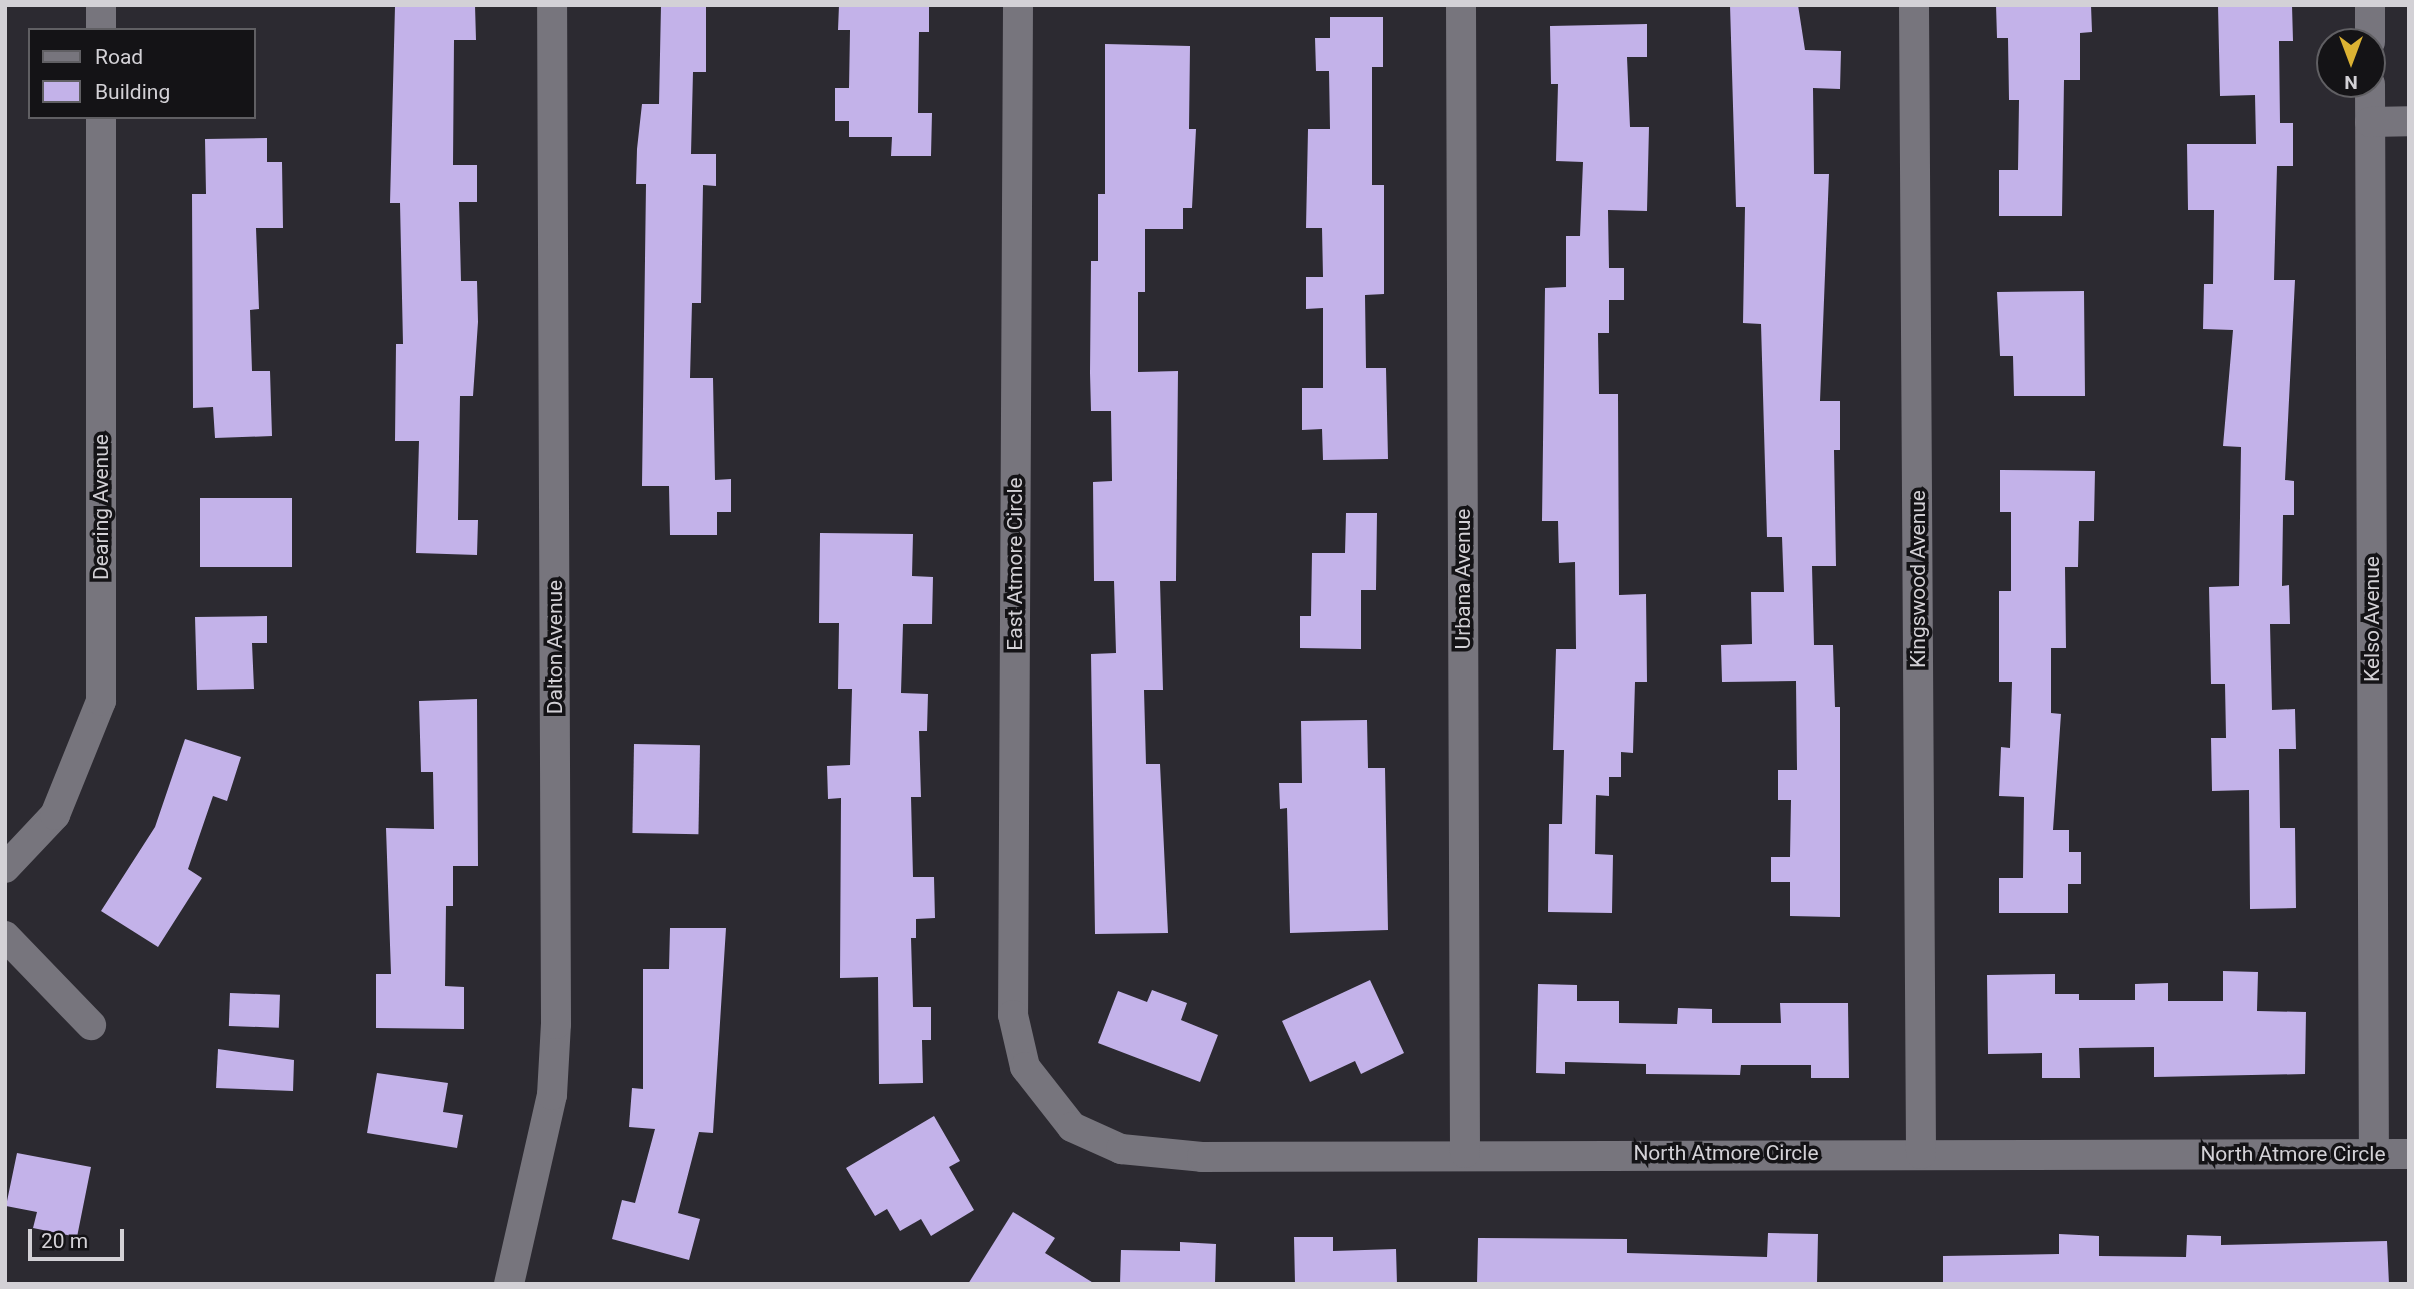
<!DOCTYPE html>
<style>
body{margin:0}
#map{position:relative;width:2414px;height:1289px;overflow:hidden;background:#2c2a31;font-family:Roboto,sans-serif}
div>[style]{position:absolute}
.building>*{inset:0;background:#c3b2e9;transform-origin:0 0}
.street>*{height:30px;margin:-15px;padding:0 15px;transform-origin:15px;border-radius:15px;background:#77757d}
span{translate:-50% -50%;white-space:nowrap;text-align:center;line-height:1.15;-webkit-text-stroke:7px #141316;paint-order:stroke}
.street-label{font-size:21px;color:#d3d1d6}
.frame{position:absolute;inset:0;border:7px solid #d3d1d6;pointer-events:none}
.legend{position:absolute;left:28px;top:28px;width:228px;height:91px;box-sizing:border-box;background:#141316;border:2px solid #605f63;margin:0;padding:9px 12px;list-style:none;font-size:21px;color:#d3d1d6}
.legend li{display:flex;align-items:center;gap:14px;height:35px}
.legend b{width:35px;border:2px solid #605f63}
.north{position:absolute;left:2316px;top:28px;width:70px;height:70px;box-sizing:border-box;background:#141316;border:2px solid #605f63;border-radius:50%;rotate:180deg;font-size:19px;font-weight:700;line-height:28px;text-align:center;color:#d3d1d6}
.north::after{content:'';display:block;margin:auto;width:24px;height:32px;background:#dcb233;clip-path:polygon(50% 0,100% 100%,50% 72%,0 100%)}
.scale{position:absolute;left:28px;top:1229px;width:96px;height:32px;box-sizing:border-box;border:4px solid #d3d1d6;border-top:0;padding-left:9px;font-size:21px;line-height:24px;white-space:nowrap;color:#d3d1d6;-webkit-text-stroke:5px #141316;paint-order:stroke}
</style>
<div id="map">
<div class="building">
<i style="clip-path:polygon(475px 5px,476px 40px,454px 40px,453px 165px,477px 165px,477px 202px,459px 202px,461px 281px,477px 281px,478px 322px,473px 396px,460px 396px,458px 520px,478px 520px,477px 555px,416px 553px,419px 441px,395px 441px,396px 344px,403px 344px,400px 203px,390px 203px,395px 6px)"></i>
<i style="clip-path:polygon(661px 5px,706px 5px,706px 72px,693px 72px,691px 154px,716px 154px,716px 186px,703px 185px,701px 303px,692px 303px,690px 378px,713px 378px,715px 480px,731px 479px,731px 512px,717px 512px,717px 535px,670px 535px,669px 486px,642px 486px,646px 184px,636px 184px,637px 149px,642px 104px,659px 104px)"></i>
<i style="clip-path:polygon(839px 5px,929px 5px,929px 32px,919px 32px,918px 113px,932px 113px,931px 156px,891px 156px,892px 137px,849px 137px,849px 121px,835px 121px,835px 88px,849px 88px,850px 30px,838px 30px)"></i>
<i style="clip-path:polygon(1730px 5px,1798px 5px,1805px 50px,1841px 51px,1840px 89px,1813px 88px,1814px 174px,1829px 174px,1820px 401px,1840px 401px,1840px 450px,1834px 450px,1836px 566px,1812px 566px,1814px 645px,1833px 645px,1835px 707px,1840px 707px,1840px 917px,1790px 916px,1790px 882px,1771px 882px,1771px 857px,1790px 857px,1791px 800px,1778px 800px,1778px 770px,1797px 770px,1796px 681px,1722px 682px,1721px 645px,1752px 644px,1751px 592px,1784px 592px,1782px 537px,1767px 537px,1761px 324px,1743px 323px,1745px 207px,1736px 207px)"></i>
<i style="clip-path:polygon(1996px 5px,2091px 5px,2092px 32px,2080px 33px,2080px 80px,2064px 80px,2062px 216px,1999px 216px,1999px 170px,2018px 170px,2019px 100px,2009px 100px,2008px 38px,1997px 38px)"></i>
<i style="clip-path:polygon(2218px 5px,2292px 5px,2293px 41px,2279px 41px,2280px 123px,2293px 123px,2293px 166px,2277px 166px,2274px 280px,2295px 280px,2285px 480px,2294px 481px,2294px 515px,2283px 515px,2282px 586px,2289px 585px,2290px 624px,2270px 624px,2272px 710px,2295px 709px,2296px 749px,2279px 749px,2280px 828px,2295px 828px,2296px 908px,2250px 909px,2249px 790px,2212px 791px,2211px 738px,2226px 738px,2225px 684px,2211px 684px,2209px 587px,2239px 586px,2241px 447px,2223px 446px,2233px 330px,2203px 329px,2204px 284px,2213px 284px,2214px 210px,2188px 210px,2187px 144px,2256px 144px,2255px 95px,2220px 96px)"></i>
<i style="clip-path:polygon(1330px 17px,1383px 17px,1383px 67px,1372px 67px,1372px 185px,1384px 185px,1384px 294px,1365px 295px,1366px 368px,1386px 368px,1388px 459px,1323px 460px,1322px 429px,1302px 430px,1302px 388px,1323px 388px,1323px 308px,1306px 309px,1306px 277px,1323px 277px,1322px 228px,1306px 228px,1308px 129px,1330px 129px,1329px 71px,1316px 71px,1315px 38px,1330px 38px)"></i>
<i style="clip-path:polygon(1647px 24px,1647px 57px,1627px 57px,1630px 127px,1649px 127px,1647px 211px,1608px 210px,1609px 268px,1624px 268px,1624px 300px,1609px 300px,1609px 333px,1598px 333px,1599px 394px,1618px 394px,1619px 595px,1646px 594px,1647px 682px,1635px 682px,1633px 753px,1621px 752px,1621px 777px,1609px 777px,1609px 796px,1596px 795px,1595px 854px,1613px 855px,1612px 913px,1548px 912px,1549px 824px,1562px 824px,1564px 750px,1553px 750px,1556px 649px,1576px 649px,1575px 562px,1559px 563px,1558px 521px,1542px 521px,1545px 288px,1566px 287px,1566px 236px,1580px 236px,1583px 162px,1556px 161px,1558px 84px,1551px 84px,1550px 26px)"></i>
<i style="clip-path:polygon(1105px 44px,1190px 46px,1189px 129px,1196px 129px,1192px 208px,1183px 208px,1183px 229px,1145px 229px,1145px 292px,1138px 292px,1138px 372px,1178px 371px,1176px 581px,1160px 581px,1163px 690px,1144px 690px,1146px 764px,1160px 764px,1168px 933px,1095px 934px,1091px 654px,1116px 653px,1114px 581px,1094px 581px,1093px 482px,1112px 481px,1111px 411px,1091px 411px,1090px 373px,1091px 261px,1098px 261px,1098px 194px,1105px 194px)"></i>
<i style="clip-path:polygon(267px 138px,267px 162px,282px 162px,283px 228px,256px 228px,259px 309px,250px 310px,252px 371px,270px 371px,272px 436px,215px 438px,213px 407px,193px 408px,192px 194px,206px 194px,205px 139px)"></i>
<i style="clip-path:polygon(2084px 291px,2085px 396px,2014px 396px,2013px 356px,2000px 356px,1997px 292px)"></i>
<i style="clip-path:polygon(2000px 470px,2095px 471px,2094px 521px,2079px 521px,2078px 567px,2065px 567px,2066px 648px,2051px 648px,2051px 713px,2061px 714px,2053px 830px,2069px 830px,2069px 852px,2081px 852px,2081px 884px,2068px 884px,2068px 913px,1999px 913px,1999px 878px,2023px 878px,2024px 797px,1999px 796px,2001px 747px,2010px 748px,2012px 682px,1999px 682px,1999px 591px,2011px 591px,2011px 512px,2000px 512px)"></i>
<i style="left:200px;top:498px;width:92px;height:69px"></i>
<i style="clip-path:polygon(1346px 513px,1377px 513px,1376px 590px,1361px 590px,1361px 649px,1300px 648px,1300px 616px,1311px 616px,1312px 553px,1345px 553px)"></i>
<i style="clip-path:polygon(820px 533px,913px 534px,912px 576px,933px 577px,932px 624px,903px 624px,901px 693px,928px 694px,927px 731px,919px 731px,921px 797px,911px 797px,913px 877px,934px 877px,935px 918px,916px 919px,916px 938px,911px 938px,913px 1007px,931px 1007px,931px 1040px,922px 1040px,923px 1083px,879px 1084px,878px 977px,840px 978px,841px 798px,828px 799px,827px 766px,850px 765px,852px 689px,838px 689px,839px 623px,819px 623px)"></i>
<i style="clip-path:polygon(267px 616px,267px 643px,252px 643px,254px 689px,197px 690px,195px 617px)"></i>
<i style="clip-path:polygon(477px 699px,478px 866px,453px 866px,453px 906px,446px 906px,445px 986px,464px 987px,464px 1029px,376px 1028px,376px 974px,391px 974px,386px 828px,434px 829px,433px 772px,421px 772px,419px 701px)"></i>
<i style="clip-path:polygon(1367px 720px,1368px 768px,1385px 768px,1388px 930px,1290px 933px,1287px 808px,1280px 809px,1279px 783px,1302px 783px,1301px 721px)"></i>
<i style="clip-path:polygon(185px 739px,241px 757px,227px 801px,213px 796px,188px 869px,202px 878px,158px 947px,101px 911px,155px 827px)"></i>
<i style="left:634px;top:744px;width:66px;height:89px;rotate:1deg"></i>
<i style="clip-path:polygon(670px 928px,726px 928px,713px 1133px,699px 1132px,678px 1213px,700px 1219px,689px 1260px,612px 1239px,622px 1200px,635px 1203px,655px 1129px,629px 1127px,632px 1088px,643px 1089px,643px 969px,669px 969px)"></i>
<i style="clip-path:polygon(2223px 971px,2258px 972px,2257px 1011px,2306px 1012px,2305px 1074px,2154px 1077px,2154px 1047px,2079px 1048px,2080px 1078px,2042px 1078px,2042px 1053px,1988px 1054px,1987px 975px,2055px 974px,2055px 994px,2079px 994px,2079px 1000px,2135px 1000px,2135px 984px,2168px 983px,2168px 1001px,2223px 1001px)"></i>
<i style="clip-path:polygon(1370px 980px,1404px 1053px,1361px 1074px,1355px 1061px,1310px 1082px,1282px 1021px)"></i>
<i style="clip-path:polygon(1538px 984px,1577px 985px,1577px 1001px,1619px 1001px,1619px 1023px,1677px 1024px,1678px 1008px,1712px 1009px,1712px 1023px,1781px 1023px,1780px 1003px,1848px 1003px,1849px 1078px,1811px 1078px,1811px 1065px,1741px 1065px,1740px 1075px,1646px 1074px,1646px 1064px,1565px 1062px,1565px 1074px,1536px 1073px)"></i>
<i style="clip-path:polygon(1152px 990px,1187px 1003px,1181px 1020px,1218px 1035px,1200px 1082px,1098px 1043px,1118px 991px,1147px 1002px)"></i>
<i style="left:230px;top:993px;width:50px;height:33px;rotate:2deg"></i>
<i style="clip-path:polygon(218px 1049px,294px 1060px,293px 1091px,216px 1088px)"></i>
<i style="clip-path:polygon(377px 1073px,448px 1083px,443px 1112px,463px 1115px,457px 1148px,367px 1133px)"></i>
<i style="clip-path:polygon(934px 1116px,960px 1161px,949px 1167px,974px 1210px,931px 1236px,921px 1219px,900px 1231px,887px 1209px,875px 1216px,846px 1168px)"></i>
<i style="clip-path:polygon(17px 1153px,91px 1167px,77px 1237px,33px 1228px,37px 1212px,6px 1206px)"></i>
<i style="clip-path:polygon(1013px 1212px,1055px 1238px,1045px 1253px,1095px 1284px,968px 1284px)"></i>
<i style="clip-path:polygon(1768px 1233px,1818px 1234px,1817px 1284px,1477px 1284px,1478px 1238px,1627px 1239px,1627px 1253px,1767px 1257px)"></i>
<i style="clip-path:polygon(2059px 1234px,2099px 1236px,2099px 1256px,2186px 1257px,2187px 1235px,2221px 1236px,2221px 1245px,2387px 1241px,2389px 1284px,1943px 1284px,1943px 1256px,2059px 1254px)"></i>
<i style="clip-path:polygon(1294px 1237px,1333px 1237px,1333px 1251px,1396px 1249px,1397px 1284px,1295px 1284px)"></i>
<i style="clip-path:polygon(1180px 1242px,1216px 1244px,1215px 1284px,1120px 1284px,1121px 1250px,1180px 1251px)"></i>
</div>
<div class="street">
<i style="left:101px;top:5px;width:25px;rotate:90deg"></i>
<i style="left:1018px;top:5px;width:1010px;rotate:90.28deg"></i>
<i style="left:1013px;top:1015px;width:53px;rotate:77deg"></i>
<i style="left:1025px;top:1067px;width:76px;rotate:51.9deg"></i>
<i style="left:1072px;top:1127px;width:54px;rotate:24.2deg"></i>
<i style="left:1121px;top:1149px;width:81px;rotate:5.6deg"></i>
<i style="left:1202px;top:1157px;width:1207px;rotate:-0.14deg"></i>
<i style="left:1461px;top:5px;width:1148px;rotate:89.8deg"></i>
<i style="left:1914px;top:5px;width:1149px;rotate:89.65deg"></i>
<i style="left:2370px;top:5px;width:37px;rotate:90deg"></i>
<i style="left:2370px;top:84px;width:1070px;rotate:89.79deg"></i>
<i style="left:2370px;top:122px;width:39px;rotate:-1deg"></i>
<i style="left:5px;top:868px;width:73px;rotate:-46.7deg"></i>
<i style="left:55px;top:815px;width:123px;rotate:-68deg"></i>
<i style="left:101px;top:701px;width:584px;rotate:-90deg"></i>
<i style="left:5px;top:936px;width:124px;rotate:46deg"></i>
<i style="left:509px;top:1284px;width:194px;rotate:-77.2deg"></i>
<i style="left:552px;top:1095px;width:71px;rotate:-86.8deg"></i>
<i style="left:556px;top:1024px;width:1019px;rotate:-90.22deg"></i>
</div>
<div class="street-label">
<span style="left:101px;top:507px;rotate:-90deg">Dearing Avenue</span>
<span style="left:1015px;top:564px;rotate:-90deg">East Atmore Circle</span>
<span style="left:1463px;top:579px;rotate:-90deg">Urbana Avenue</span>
<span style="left:1918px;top:579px;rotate:-90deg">Kingswood Avenue</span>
<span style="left:2372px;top:619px;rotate:-90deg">Kelso Avenue</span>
<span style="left:555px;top:647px;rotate:-90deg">Dalton Avenue</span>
<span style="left:1726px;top:1153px">North Atmore Circle</span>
<span style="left:2293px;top:1154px">North Atmore Circle</span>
</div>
<div class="frame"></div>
<ul class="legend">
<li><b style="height:9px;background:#77757d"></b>Road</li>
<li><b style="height:19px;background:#c3b2e9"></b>Building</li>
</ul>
<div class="north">N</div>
<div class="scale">20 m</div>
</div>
